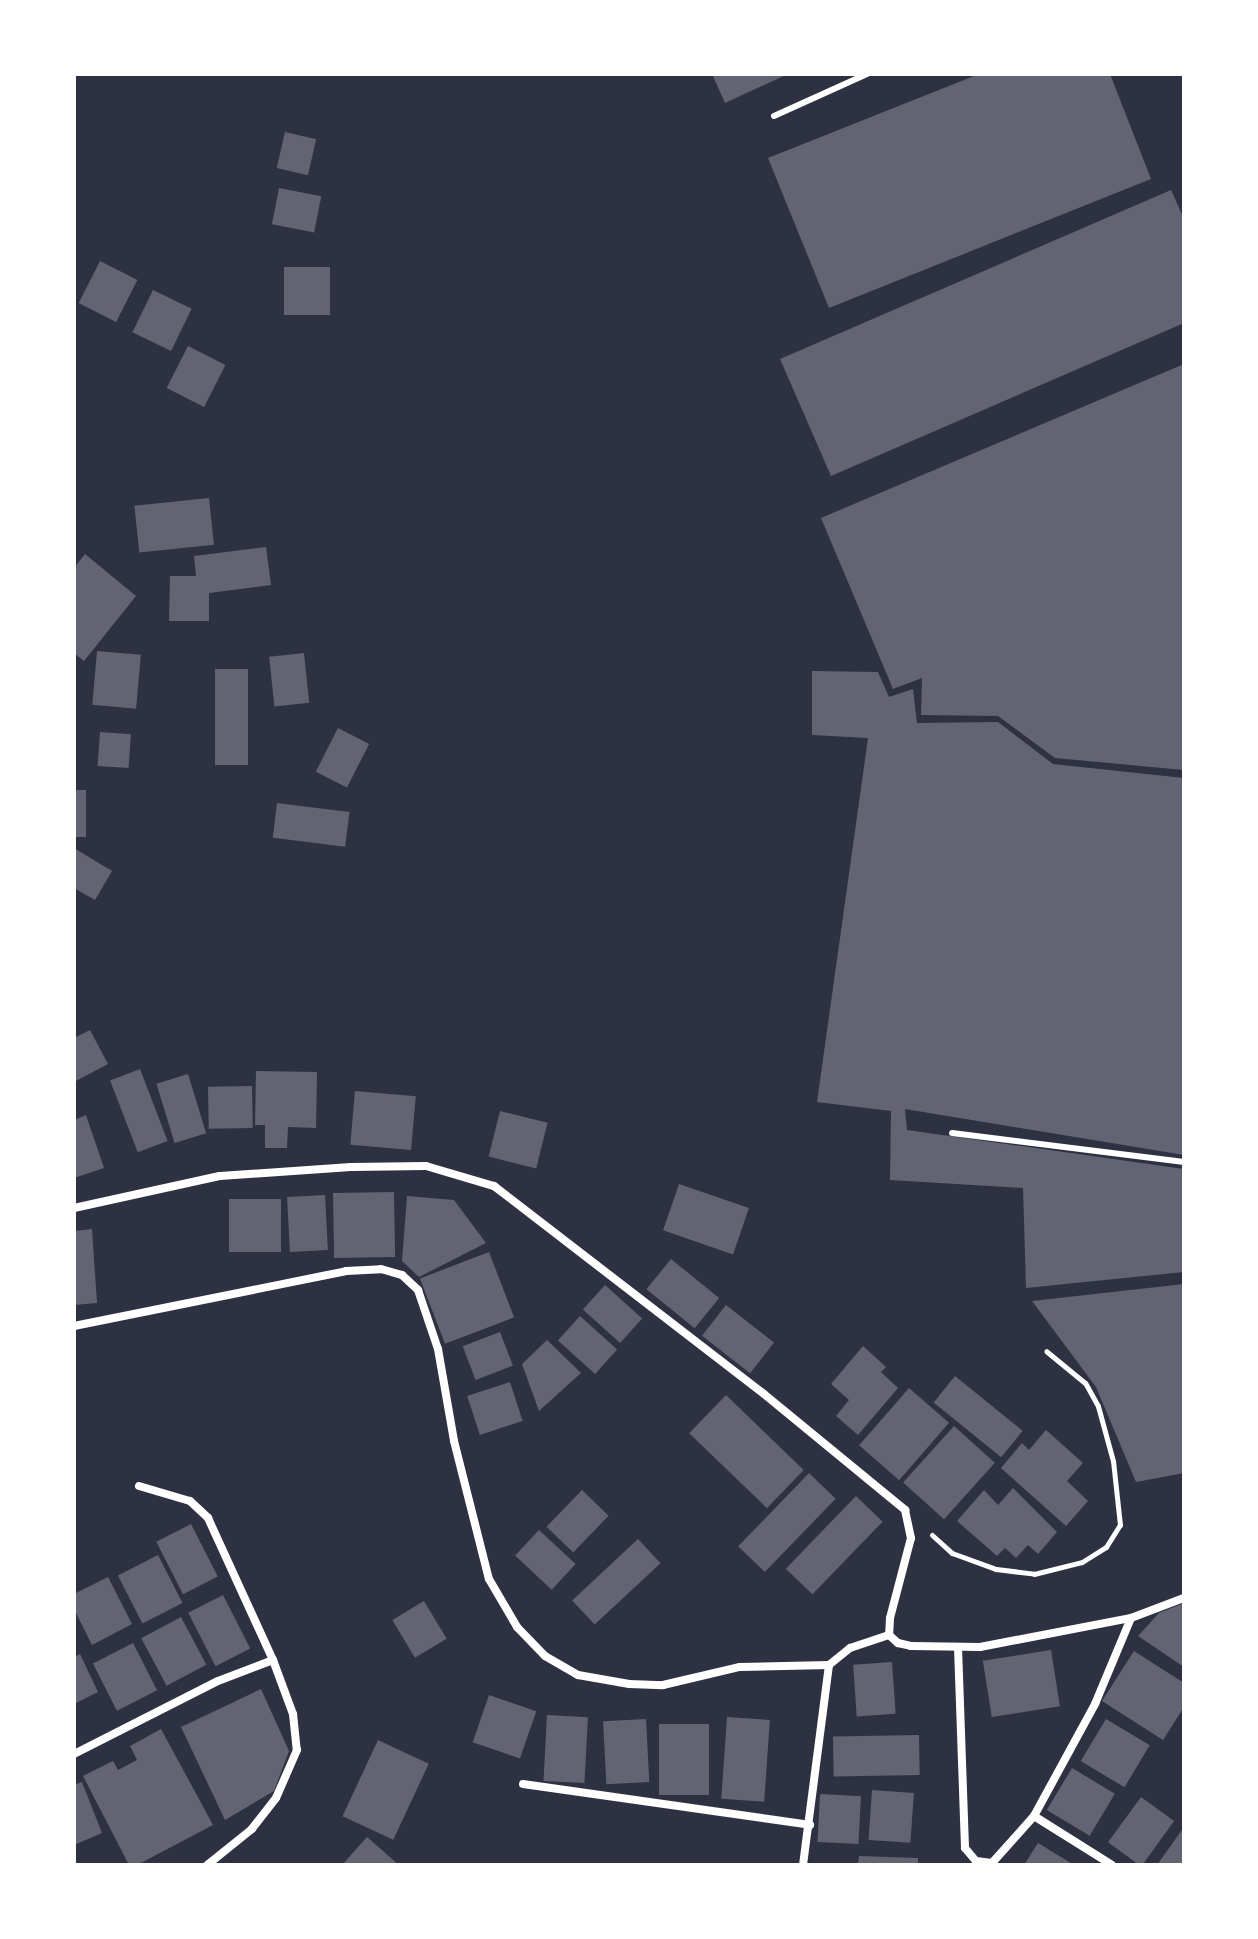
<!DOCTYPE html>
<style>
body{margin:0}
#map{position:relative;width:1258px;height:1939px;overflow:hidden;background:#2d3142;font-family:"Varela Round",sans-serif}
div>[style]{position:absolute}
.building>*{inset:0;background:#626471;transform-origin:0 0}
.path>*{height:5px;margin:-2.5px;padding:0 2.5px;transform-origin:2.5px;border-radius:2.5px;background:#fff}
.service>*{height:6px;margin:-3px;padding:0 3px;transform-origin:3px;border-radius:3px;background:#fff}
.minor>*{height:8px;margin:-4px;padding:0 4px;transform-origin:4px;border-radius:4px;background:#fff}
span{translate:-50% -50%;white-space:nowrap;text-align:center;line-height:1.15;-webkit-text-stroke:6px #fff;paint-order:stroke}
.frame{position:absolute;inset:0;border:76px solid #fff;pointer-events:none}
</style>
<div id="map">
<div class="building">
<i style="clip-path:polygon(712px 74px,788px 74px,725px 103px)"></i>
<i style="clip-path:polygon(979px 74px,1110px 74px,1151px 179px,829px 308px,768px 158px)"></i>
<i style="left:285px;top:132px;width:32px;height:37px;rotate:13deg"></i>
<i style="left:279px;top:188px;width:43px;height:37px;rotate:11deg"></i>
<i style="clip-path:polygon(1171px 190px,1184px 219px,1184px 323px,831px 476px,780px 359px)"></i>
<i style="left:100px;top:261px;width:42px;height:47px;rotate:27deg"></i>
<i style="left:284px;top:267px;width:46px;height:48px"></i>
<i style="left:153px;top:290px;width:43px;height:47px;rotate:26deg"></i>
<i style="left:188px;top:346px;width:42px;height:47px;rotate:27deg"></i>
<i style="clip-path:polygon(1184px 364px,1184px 770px,1055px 758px,998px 716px,921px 715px,922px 678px,893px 689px,821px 518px)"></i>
<i style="left:209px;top:498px;width:47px;height:75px;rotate:84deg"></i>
<i style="clip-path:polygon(266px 547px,271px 585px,209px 593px,209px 621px,169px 621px,170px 576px,196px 576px,194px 556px)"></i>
<i style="clip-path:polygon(85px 554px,136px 596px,84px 661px,74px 653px,74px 568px)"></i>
<i style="left:97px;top:651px;width:44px;height:54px;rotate:5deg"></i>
<i style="left:304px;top:653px;width:50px;height:35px;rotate:84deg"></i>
<i style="left:215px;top:669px;width:33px;height:96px"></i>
<i style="clip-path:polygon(812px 671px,878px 672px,889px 697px,913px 689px,917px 723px,998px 722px,1053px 764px,1184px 778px,1184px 1155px,905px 1109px,907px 1130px,1184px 1169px,1184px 1272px,1026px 1288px,1023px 1188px,890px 1180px,891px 1111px,817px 1102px,868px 738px,812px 735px)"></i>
<i style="left:338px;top:728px;width:35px;height:49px;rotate:27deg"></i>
<i style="left:100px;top:732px;width:31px;height:34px;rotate:4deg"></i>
<i style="left:74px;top:790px;width:12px;height:47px"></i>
<i style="left:277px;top:803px;width:73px;height:35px;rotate:7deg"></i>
<i style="clip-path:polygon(74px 848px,112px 871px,95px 900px,74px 888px)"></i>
<i style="clip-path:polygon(90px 1030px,108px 1064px,74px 1082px,74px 1038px)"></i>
<i style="left:140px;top:1069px;width:77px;height:32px;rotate:69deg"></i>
<i style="clip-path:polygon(256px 1071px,317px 1072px,316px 1128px,288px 1127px,287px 1148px,265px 1148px,265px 1125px,255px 1125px)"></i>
<i style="left:188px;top:1074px;width:62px;height:33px;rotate:73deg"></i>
<i style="left:252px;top:1086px;width:42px;height:44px;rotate:89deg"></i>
<i style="left:355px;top:1091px;width:61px;height:54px;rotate:5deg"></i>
<i style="left:500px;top:1111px;width:49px;height:47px;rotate:14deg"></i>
<i style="clip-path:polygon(86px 1115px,104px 1168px,74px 1178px,74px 1120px)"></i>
<i style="left:679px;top:1184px;width:74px;height:49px;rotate:19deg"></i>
<i style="left:394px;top:1192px;width:65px;height:61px;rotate:89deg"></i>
<i style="left:325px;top:1195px;width:55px;height:38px;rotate:87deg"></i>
<i style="clip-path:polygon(407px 1196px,454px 1200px,486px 1243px,419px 1277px,402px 1261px)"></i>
<i style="left:229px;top:1199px;width:52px;height:53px"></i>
<i style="clip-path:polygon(92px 1229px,97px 1303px,74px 1305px,74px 1231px)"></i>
<i style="left:489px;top:1252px;width:70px;height:74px;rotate:69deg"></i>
<i style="left:671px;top:1259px;width:62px;height:39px;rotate:39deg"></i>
<i style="clip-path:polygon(1184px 1284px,1184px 1473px,1136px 1482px,1096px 1387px,1032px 1301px)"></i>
<i style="left:605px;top:1285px;width:50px;height:33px;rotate:42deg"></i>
<i style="left:726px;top:1305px;width:61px;height:39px;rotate:38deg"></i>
<i style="left:580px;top:1316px;width:50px;height:33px;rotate:42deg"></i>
<i style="left:500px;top:1332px;width:36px;height:40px;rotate:69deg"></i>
<i style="clip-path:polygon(547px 1340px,581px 1373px,539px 1411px,522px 1364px)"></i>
<i style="clip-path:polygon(863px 1346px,886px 1367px,881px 1372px,898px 1388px,858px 1435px,836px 1416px,849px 1400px,831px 1384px)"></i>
<i style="left:955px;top:1376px;width:87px;height:34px;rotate:39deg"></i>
<i style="left:510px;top:1382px;width:41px;height:45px;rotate:72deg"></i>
<i style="left:909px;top:1388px;width:53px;height:76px;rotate:41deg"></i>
<i style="left:726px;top:1395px;width:108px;height:53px;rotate:44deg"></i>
<i style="left:954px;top:1426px;width:55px;height:76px;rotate:42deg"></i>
<i style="clip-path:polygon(1046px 1430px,1083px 1463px,1067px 1481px,1088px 1501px,1066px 1526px,1001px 1468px,1022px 1443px,1029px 1450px)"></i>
<i style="left:809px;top:1473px;width:37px;height:102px;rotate:44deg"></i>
<i style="clip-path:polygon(1013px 1488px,1057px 1532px,1038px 1554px,1028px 1545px,1016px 1558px,1005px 1548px,997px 1556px,957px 1521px,984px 1490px,998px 1505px)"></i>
<i style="left:582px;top:1490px;width:37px;height:51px;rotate:44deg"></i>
<i style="left:856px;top:1496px;width:37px;height:101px;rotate:44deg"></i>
<i style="left:191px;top:1524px;width:59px;height:39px;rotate:63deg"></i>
<i style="left:539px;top:1530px;width:50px;height:35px;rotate:43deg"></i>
<i style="left:638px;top:1539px;width:33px;height:90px;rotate:47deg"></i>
<i style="left:158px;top:1555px;width:54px;height:45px;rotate:63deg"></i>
<i style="clip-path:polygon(108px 1577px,132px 1624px,92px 1645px,74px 1609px,74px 1594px)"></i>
<i style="left:223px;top:1595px;width:60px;height:39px;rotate:63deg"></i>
<i style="left:424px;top:1601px;width:44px;height:37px;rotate:59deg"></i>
<i style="clip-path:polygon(1184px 1603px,1184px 1667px,1138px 1636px,1159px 1613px)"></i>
<i style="left:181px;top:1617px;width:54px;height:45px;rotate:62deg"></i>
<i style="left:133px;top:1643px;width:53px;height:45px;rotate:63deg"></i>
<i style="left:1051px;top:1650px;width:57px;height:69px;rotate:81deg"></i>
<i style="clip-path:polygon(1134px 1651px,1184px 1683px,1184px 1707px,1163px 1740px,1102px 1701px)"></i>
<i style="clip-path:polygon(80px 1654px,98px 1692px,74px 1704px,74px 1657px)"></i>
<i style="left:892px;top:1662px;width:52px;height:39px;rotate:86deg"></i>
<i style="clip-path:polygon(261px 1689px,289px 1751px,274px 1791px,225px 1820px,181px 1727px)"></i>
<i style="left:489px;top:1695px;width:50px;height:50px;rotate:19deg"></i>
<i style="left:547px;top:1715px;width:41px;height:66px;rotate:3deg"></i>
<i style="left:727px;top:1717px;width:43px;height:82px;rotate:4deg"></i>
<i style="left:646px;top:1719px;width:63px;height:43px;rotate:87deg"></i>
<i style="left:1106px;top:1719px;width:51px;height:49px;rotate:31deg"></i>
<i style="left:659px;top:1724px;width:50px;height:71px"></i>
<i style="clip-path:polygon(161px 1729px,213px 1825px,139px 1864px,129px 1865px,83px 1776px,113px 1761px,118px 1770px,137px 1760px,130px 1746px)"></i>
<i style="left:919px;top:1735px;width:40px;height:86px;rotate:89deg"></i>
<i style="left:378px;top:1740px;width:56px;height:84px;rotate:25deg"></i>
<i style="left:1072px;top:1768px;width:50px;height:49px;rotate:31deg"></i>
<i style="clip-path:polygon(82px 1782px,102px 1833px,74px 1845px,74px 1785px)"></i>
<i style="left:872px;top:1790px;width:42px;height:50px;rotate:4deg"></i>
<i style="left:820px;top:1794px;width:41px;height:48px;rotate:3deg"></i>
<i style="left:1141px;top:1797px;width:41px;height:56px;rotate:36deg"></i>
<i style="clip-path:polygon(1184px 1827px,1184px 1865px,1157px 1865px)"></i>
<i style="clip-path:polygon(367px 1837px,399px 1865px,342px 1865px)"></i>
<i style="clip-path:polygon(1038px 1843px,1074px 1865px,1024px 1865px)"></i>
<i style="clip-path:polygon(859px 1856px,918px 1858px,918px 1865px,858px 1865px)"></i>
</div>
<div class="path">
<i style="left:932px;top:1535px;width:27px;rotate:42deg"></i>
<i style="left:952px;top:1553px;width:47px;rotate:20deg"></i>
<i style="left:996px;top:1569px;width:38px;rotate:7deg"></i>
<i style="left:1034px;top:1574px;width:49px;rotate:-14deg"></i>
<i style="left:1082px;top:1562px;width:28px;rotate:-32deg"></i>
<i style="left:1106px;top:1547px;width:26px;rotate:-58deg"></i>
<i style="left:1120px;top:1525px;width:64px;rotate:-96.2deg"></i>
<i style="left:1113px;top:1461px;width:57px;rotate:-105.3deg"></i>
<i style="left:1098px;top:1406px;width:26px;rotate:-119deg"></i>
<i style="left:1085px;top:1383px;width:50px;rotate:-140.6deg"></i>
</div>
<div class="service">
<i style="left:774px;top:116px;width:102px;rotate:-24.3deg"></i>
<i style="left:952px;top:1133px;width:234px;rotate:7.1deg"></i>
</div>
<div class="minor">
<i style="left:74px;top:1208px;width:149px;rotate:-12.4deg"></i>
<i style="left:220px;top:1176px;width:131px;rotate:-3.9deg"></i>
<i style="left:351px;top:1167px;width:75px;rotate:-0.8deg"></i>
<i style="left:426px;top:1166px;width:71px;rotate:16.4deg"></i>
<i style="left:494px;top:1186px;width:341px;rotate:37.6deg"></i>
<i style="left:764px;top:1394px;width:183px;rotate:39.4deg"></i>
<i style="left:905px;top:1510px;width:29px;rotate:78deg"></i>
<i style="left:911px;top:1538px;width:83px;rotate:104.7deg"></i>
<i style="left:890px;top:1618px;width:17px;rotate:93deg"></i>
<i style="left:74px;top:1326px;width:278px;rotate:-11.4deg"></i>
<i style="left:346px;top:1271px;width:35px;rotate:-3deg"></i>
<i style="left:381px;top:1269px;width:22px;rotate:16deg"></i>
<i style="left:402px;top:1275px;width:22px;rotate:43deg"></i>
<i style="left:418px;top:1290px;width:62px;rotate:71.3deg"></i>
<i style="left:438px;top:1349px;width:93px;rotate:80.1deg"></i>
<i style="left:454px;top:1441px;width:142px;rotate:75.8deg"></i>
<i style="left:489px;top:1579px;width:56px;rotate:59.7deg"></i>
<i style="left:517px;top:1627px;width:40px;rotate:46deg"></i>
<i style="left:545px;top:1656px;width:38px;rotate:30deg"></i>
<i style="left:578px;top:1675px;width:52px;rotate:10deg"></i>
<i style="left:629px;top:1684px;width:34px;rotate:2deg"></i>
<i style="left:663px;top:1685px;width:79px;rotate:-13.2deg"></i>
<i style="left:740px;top:1667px;width:89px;rotate:-1.3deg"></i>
<i style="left:829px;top:1665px;width:27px;rotate:-39deg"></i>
<i style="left:850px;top:1648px;width:41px;rotate:-18.4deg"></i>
<i style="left:139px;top:1486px;width:53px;rotate:16.4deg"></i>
<i style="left:190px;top:1501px;width:25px;rotate:43deg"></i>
<i style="left:208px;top:1518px;width:156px;rotate:65.4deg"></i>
<i style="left:273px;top:1660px;width:58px;rotate:69.7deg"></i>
<i style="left:293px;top:1714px;width:36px;rotate:84deg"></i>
<i style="left:297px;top:1750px;width:52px;rotate:113.6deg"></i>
<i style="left:276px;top:1798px;width:39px;rotate:128deg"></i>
<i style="left:252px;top:1829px;width:58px;rotate:141.3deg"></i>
<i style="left:889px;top:1635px;width:12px;rotate:42deg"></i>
<i style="left:898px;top:1643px;width:13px;rotate:13deg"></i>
<i style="left:911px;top:1646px;width:69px;rotate:0.8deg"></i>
<i style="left:980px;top:1647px;width:154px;rotate:-10.9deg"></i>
<i style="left:1131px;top:1618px;width:57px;rotate:-20.7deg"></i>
<i style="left:958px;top:1647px;width:201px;rotate:88deg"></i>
<i style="left:965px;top:1848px;width:17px;rotate:50deg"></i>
<i style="left:976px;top:1861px;width:16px;rotate:7deg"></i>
<i style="left:992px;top:1863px;width:63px;rotate:-48.2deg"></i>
<i style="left:1034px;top:1816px;width:128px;rotate:-61.4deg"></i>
<i style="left:1095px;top:1704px;width:93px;rotate:-67.3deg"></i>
<i style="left:74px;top:1754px;width:161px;rotate:-26.9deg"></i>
<i style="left:218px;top:1681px;width:59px;rotate:-20.9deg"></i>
<i style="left:523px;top:1784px;width:290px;rotate:8.1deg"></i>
<i style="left:1034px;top:1816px;width:92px;rotate:32.1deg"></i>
<i style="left:803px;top:1865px;width:202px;rotate:-82.6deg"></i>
</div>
<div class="frame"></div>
</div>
